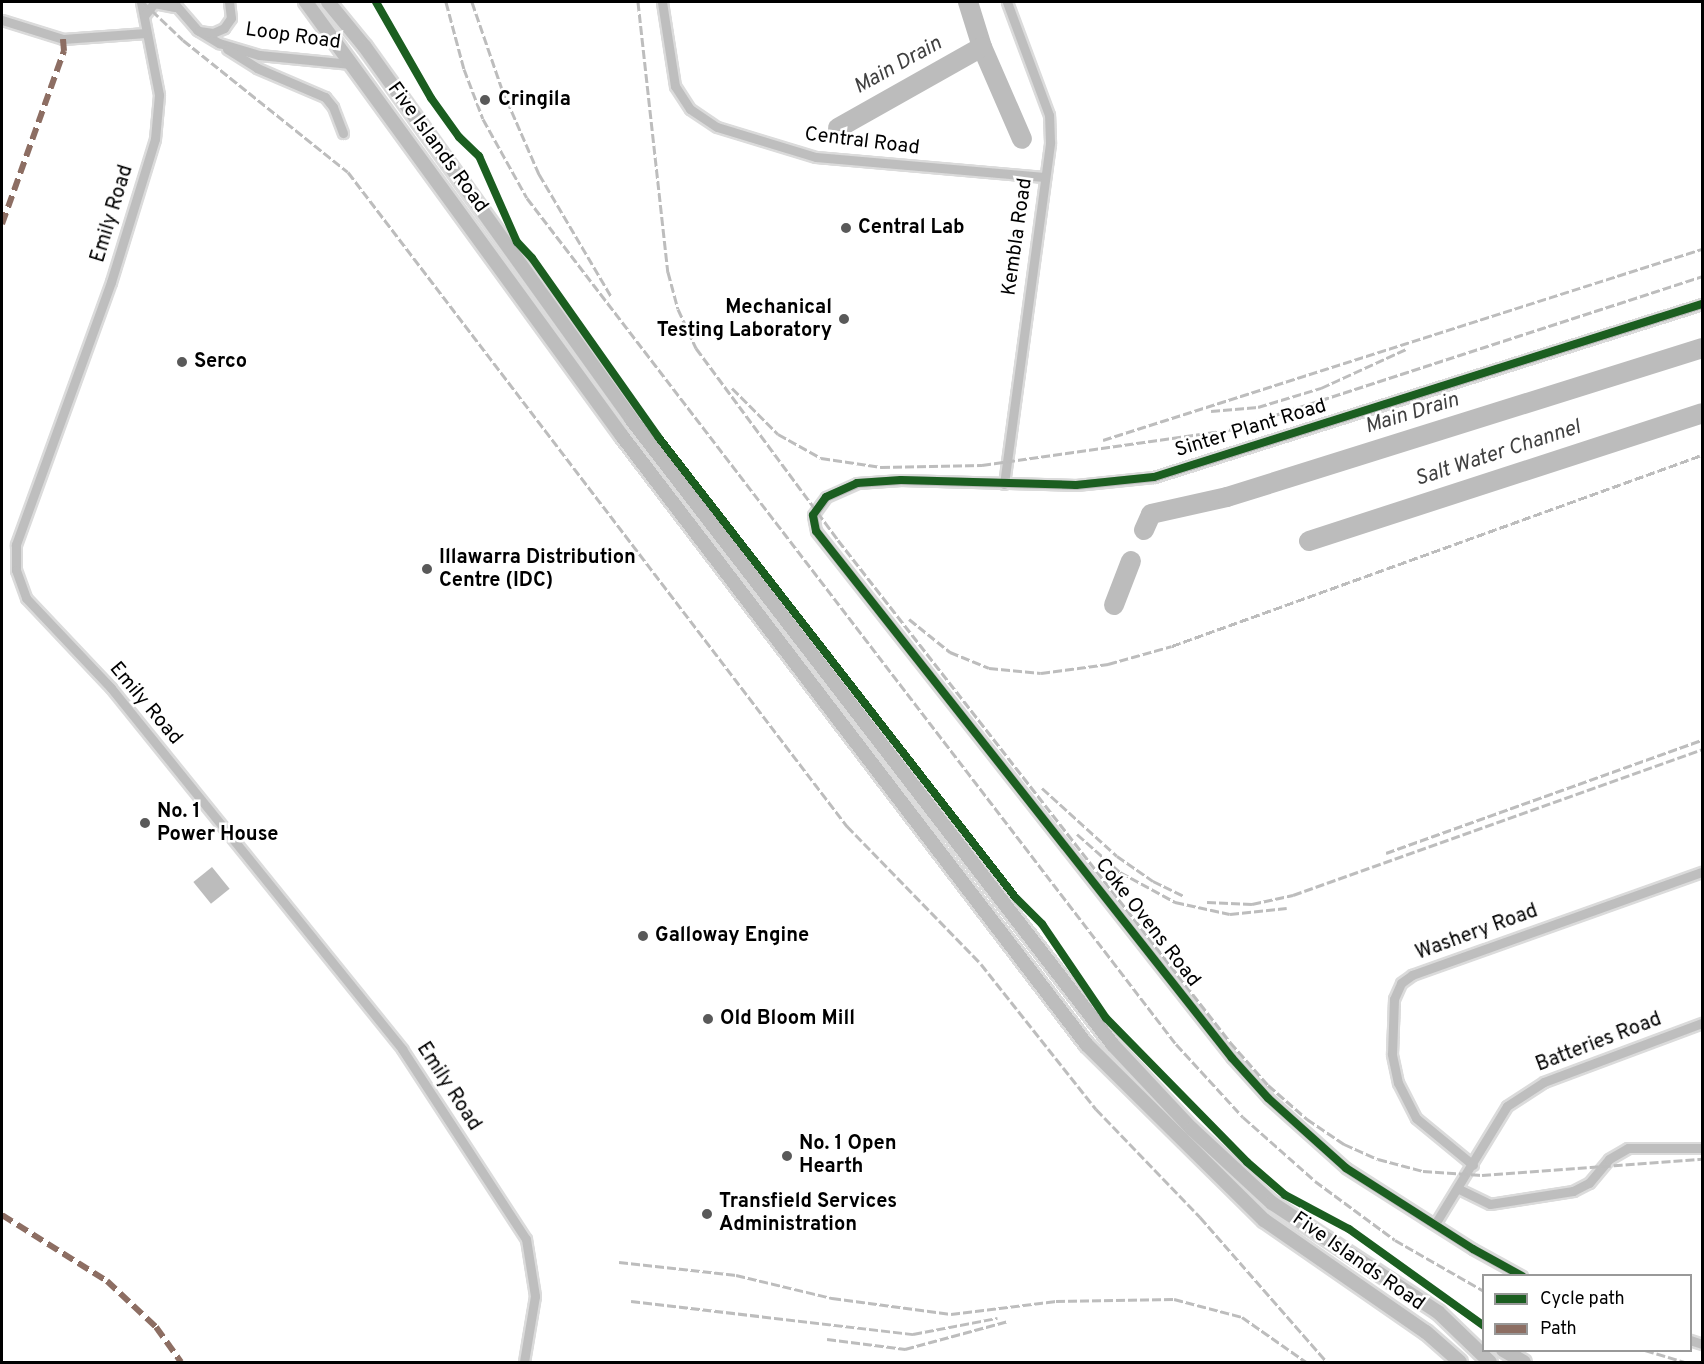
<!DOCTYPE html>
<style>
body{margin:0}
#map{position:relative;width:1704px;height:1364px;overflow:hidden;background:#fff;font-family:Overpass,sans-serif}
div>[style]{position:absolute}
.water>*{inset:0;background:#bcbcbc;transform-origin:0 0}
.river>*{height:20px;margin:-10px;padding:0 10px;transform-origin:10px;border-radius:10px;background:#bcbcbc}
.roads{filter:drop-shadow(2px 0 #dbdbdb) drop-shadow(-2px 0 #dbdbdb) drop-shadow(0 2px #dbdbdb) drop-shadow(0 -2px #dbdbdb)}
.street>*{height:9px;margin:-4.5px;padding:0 4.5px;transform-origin:4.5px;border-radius:4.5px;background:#bebebe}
.primary>*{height:14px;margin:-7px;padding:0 7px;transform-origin:7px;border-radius:7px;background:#bdbdbd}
.rail>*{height:3px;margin-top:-1.5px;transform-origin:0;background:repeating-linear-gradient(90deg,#bdbdbd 0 9px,transparent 0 12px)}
.quiet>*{height:6px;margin-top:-3px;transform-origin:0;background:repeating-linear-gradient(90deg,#8d6e63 0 12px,transparent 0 18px)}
.cycleway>*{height:8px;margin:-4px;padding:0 4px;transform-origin:4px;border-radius:4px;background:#1b5e20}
.dots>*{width:16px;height:16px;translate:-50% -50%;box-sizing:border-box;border:3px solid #fff;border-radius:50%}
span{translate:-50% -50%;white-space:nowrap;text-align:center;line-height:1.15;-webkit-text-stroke:5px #fff;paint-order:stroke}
.street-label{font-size:20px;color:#000}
.poi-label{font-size:20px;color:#000;font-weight:700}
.left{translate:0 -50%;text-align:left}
.right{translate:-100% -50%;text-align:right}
.water-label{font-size:21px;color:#404040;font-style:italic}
.frame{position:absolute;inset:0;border:3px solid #000;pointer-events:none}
.legend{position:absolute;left:1482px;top:1274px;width:210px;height:78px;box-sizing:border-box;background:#fff;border:2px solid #999;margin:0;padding:8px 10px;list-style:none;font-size:18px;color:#000}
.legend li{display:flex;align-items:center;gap:12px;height:30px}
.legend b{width:30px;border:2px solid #999}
</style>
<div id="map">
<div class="water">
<i style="left:212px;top:867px;width:28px;height:24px;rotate:51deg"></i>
</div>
<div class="river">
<i style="left:968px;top:2px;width:47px;rotate:72.7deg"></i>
<i style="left:982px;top:47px;width:100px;rotate:66.5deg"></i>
<i style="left:838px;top:128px;width:165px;rotate:-29.4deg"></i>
<i style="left:1144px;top:530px;width:17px;rotate:-66deg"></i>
<i style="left:1151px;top:514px;width:78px;rotate:-12.6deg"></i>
<i style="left:1227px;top:497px;width:498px;rotate:-17.4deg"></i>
<i style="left:1309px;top:541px;width:413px;rotate:-18deg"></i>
<i style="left:1114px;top:605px;width:47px;rotate:-68.9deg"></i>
</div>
<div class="roads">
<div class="street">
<i style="left:141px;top:2px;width:95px;rotate:79deg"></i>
<i style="left:159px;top:95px;width:44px;rotate:95.2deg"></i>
<i style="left:155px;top:139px;width:150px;rotate:107.1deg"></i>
<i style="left:111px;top:282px;width:280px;rotate:109.9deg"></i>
<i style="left:16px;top:545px;width:25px;rotate:90deg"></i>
<i style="left:16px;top:570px;width:30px;rotate:70deg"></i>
<i style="left:26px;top:598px;width:124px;rotate:46.6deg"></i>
<i style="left:111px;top:688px;width:464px;rotate:51.1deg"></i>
<i style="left:402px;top:1049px;width:227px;rotate:56.9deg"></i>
<i style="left:526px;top:1239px;width:58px;rotate:81deg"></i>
<i style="left:535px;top:1296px;width:67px;rotate:99.5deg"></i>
<i style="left:173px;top:2px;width:37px;rotate:49deg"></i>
<i style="left:197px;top:30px;width:26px;rotate:31deg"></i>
<i style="left:219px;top:43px;width:42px;rotate:16.7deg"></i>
<i style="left:259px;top:55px;width:92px;rotate:5.6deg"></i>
<i style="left:662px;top:2px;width:85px;rotate:81.2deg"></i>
<i style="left:675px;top:86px;width:27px;rotate:57deg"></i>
<i style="left:690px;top:109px;width:32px;rotate:34deg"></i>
<i style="left:717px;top:127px;width:103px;rotate:16.9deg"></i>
<i style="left:816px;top:157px;width:229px;rotate:5deg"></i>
<i style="left:144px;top:16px;width:16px;rotate:-52deg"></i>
<i style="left:154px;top:3px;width:21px;rotate:11deg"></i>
<i style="left:2px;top:20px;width:64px;rotate:17.3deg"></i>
<i style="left:63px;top:39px;width:83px;rotate:-4.1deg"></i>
<i style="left:199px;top:31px;width:14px;rotate:8deg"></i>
<i style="left:213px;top:33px;width:12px;rotate:-24deg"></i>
<i style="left:224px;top:28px;width:12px;rotate:-55deg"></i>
<i style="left:231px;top:18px;width:16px;rotate:-97deg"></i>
<i style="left:227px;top:49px;width:36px;rotate:32deg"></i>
<i style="left:257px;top:68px;width:74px;rotate:23.1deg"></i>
<i style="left:325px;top:97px;width:13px;rotate:51deg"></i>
<i style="left:333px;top:107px;width:28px;rotate:69deg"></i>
<i style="left:1004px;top:484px;width:345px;rotate:-82.3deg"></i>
<i style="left:1050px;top:142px;width:27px;rotate:-92deg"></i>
<i style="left:1049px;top:115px;width:121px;rotate:-110.4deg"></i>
<i style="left:1473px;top:1165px;width:74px;rotate:-140.5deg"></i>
<i style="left:1416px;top:1118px;width:39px;rotate:-117deg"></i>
<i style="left:1398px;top:1083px;width:30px;rotate:-102deg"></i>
<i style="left:1392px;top:1054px;width:55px;rotate:-87.9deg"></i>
<i style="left:1394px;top:999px;width:17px;rotate:-66deg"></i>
<i style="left:1401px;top:983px;width:14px;rotate:-36deg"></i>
<i style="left:1412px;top:975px;width:308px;rotate:-19.6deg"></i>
<i style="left:1459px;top:1189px;width:34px;rotate:26deg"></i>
<i style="left:1490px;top:1204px;width:84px;rotate:-8.9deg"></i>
<i style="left:1573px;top:1191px;width:18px;rotate:-27deg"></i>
<i style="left:1589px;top:1183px;width:31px;rotate:-50deg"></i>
<i style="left:1609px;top:1159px;width:22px;rotate:-30deg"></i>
<i style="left:1628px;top:1148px;width:74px"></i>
<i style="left:1435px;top:1224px;width:138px;rotate:-58.6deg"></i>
<i style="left:1507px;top:1106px;width:44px;rotate:-33deg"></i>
<i style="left:1544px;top:1082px;width:169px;rotate:-20.5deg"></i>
<i style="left:1522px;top:1276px;width:56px;rotate:-151.1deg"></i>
<i style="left:1473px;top:1249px;width:151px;rotate:-147.5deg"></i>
<i style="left:1346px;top:1168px;width:105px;rotate:-138.1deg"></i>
<i style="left:1268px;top:1098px;width:54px;rotate:-132deg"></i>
<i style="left:1232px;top:1058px;width:671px;rotate:-128.29deg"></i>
<i style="left:816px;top:531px;width:16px;rotate:-101deg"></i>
<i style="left:813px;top:515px;width:22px;rotate:-54deg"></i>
<i style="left:826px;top:497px;width:34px;rotate:-24deg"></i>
<i style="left:857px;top:483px;width:44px;rotate:-3.9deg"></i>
<i style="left:901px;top:480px;width:175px;rotate:1.6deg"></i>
<i style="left:1076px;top:485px;width:78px;rotate:-5.9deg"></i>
<i style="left:1154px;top:477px;width:575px;rotate:-17.52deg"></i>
<i style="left:1690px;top:1340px;width:13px;rotate:18deg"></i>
</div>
<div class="primary">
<i style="left:306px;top:2px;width:537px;rotate:53.94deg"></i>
<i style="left:622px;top:436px;width:766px;rotate:52.64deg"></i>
<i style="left:1087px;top:1045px;width:249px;rotate:44.7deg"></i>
<i style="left:1264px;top:1220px;width:197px;rotate:34.7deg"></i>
<i style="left:1426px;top:1332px;width:45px;rotate:41.4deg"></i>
<i style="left:328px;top:2px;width:58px;rotate:50.6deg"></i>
<i style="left:365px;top:47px;width:457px;rotate:54.4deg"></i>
<i style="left:631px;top:419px;width:790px;rotate:52.4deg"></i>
<i style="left:1113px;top:1045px;width:115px;rotate:46.8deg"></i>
<i style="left:1192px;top:1129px;width:109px;rotate:42.8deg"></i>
<i style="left:1272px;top:1203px;width:199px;rotate:33.3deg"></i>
<i style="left:1438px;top:1312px;width:72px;rotate:43.9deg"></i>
<i style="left:1503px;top:1350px;width:24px;rotate:30deg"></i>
</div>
</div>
<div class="rail">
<i style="left:143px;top:2px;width:55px;rotate:43.5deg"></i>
<i style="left:183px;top:40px;width:211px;rotate:38.7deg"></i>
<i style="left:348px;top:172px;width:823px;rotate:52.66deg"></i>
<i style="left:847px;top:826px;width:192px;rotate:45.8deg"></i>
<i style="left:981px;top:964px;width:185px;rotate:51.6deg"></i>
<i style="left:1096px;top:1109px;width:150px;rotate:46.1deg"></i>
<i style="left:1200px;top:1217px;width:193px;rotate:48.8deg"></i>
<i style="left:446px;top:2px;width:69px;rotate:75deg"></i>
<i style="left:464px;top:69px;width:53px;rotate:69.2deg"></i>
<i style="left:483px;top:119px;width:90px;rotate:60.9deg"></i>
<i style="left:527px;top:198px;width:1066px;rotate:52.51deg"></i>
<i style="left:1176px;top:1044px;width:99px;rotate:47.5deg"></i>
<i style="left:1243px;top:1117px;width:96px;rotate:41.6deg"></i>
<i style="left:1315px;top:1181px;width:99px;rotate:36.4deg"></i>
<i style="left:1395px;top:1240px;width:103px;rotate:29.8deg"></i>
<i style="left:472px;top:2px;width:92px;rotate:71deg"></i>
<i style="left:502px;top:89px;width:93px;rotate:66.5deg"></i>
<i style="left:539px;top:174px;width:142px;rotate:59.5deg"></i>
<i style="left:638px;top:2px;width:272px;rotate:83.7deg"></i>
<i style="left:668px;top:272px;width:38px;rotate:75deg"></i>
<i style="left:678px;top:309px;width:43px;rotate:65.2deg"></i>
<i style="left:696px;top:348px;width:239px;rotate:53.5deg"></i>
<i style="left:838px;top:540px;width:637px;rotate:52.01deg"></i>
<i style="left:1230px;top:1042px;width:57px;rotate:48.5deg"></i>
<i style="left:1268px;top:1085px;width:52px;rotate:41.1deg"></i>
<i style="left:1307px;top:1119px;width:45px;rotate:34deg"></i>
<i style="left:1344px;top:1144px;width:37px;rotate:24deg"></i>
<i style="left:1378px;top:1159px;width:47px;rotate:14.9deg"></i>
<i style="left:1423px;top:1171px;width:59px;rotate:3.9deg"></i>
<i style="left:1482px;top:1175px;width:221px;rotate:-4.2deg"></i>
<i style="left:732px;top:388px;width:65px;rotate:45deg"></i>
<i style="left:778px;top:434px;width:49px;rotate:29.2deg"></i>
<i style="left:821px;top:458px;width:61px;rotate:8.5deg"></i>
<i style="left:881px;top:467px;width:101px;rotate:-1.1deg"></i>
<i style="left:982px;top:465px;width:249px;rotate:-8.1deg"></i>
<i style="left:1229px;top:430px;width:497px;rotate:-18deg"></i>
<i style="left:1211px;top:411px;width:47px;rotate:-4.9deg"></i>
<i style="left:1258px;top:407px;width:66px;rotate:-16.8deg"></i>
<i style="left:1321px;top:388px;width:94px;rotate:-24.6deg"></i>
<i style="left:1103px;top:440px;width:629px;rotate:-17.69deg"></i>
<i style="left:909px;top:619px;width:53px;rotate:38.8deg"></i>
<i style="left:950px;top:652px;width:42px;rotate:22.3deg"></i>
<i style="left:989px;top:668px;width:52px;rotate:5.5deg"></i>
<i style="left:1041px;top:673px;width:68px;rotate:-7.7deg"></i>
<i style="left:1108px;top:664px;width:66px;rotate:-15.7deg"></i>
<i style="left:1172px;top:646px;width:563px;rotate:-19.82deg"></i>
<i style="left:1042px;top:788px;width:101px;rotate:42.2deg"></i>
<i style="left:1117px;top:856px;width:44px;rotate:34.8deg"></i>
<i style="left:1153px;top:881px;width:34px;rotate:26deg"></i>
<i style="left:1077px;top:834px;width:57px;rotate:41.5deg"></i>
<i style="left:1120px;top:872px;width:63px;rotate:28.6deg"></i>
<i style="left:1175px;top:902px;width:56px;rotate:12.3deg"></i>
<i style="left:1230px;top:914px;width:57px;rotate:-6deg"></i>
<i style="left:1386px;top:853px;width:336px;rotate:-19.7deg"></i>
<i style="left:1207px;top:902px;width:45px;rotate:2.5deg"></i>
<i style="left:1252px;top:904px;width:42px;rotate:-12.4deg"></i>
<i style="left:1293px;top:895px;width:434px;rotate:-19.6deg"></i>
<i style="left:619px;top:1262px;width:118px;rotate:6.3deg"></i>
<i style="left:736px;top:1275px;width:99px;rotate:13.5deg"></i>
<i style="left:832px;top:1298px;width:120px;rotate:7.7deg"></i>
<i style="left:951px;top:1314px;width:106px;rotate:-7.1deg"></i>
<i style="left:1056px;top:1301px;width:118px;rotate:-1deg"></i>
<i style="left:1174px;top:1299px;width:70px;rotate:14.8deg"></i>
<i style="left:1242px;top:1317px;width:78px;rotate:35.1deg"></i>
<i style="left:631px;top:1301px;width:284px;rotate:6.7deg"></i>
<i style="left:913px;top:1334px;width:86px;rotate:-10.8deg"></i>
<i style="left:827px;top:1339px;width:79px;rotate:7.3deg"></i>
<i style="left:905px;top:1349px;width:107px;rotate:-15.2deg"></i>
<i style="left:1645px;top:1350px;width:42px;rotate:16.7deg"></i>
</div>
<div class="quiet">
<i style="left:2px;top:224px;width:184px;rotate:-70.3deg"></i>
<i style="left:64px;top:51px;width:12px;rotate:-95deg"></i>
<i style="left:2px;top:1215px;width:124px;rotate:32.2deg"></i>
<i style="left:107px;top:1281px;width:67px;rotate:43.2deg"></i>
<i style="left:156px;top:1327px;width:43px;rotate:54.5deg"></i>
</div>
<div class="cycleway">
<i style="left:376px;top:2px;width:111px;rotate:60.2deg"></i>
<i style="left:431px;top:98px;width:48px;rotate:54.3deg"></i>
<i style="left:459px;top:137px;width:28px;rotate:44deg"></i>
<i style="left:479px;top:156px;width:94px;rotate:66.2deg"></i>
<i style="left:517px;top:242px;width:22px;rotate:47deg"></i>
<i style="left:532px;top:258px;width:220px;rotate:54.8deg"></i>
<i style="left:659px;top:438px;width:582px;rotate:52.19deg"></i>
<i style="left:1016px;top:898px;width:37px;rotate:45deg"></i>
<i style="left:1042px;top:924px;width:114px;rotate:55.8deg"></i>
<i style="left:1106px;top:1018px;width:202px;rotate:45.6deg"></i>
<i style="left:1247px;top:1162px;width:50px;rotate:41deg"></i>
<i style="left:1285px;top:1195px;width:72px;rotate:28deg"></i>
<i style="left:1349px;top:1229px;width:166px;rotate:35.7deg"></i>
<i style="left:1522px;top:1276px;width:56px;rotate:-151.1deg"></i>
<i style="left:1473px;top:1249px;width:151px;rotate:-147.5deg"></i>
<i style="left:1346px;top:1168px;width:105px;rotate:-138.1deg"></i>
<i style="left:1268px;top:1098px;width:54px;rotate:-132deg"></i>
<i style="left:1232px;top:1058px;width:671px;rotate:-128.29deg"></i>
<i style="left:816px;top:531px;width:16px;rotate:-101deg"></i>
<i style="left:813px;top:515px;width:22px;rotate:-54deg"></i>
<i style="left:826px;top:497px;width:34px;rotate:-24deg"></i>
<i style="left:857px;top:483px;width:44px;rotate:-3.9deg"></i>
<i style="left:901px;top:480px;width:175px;rotate:1.6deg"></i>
<i style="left:1076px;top:485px;width:78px;rotate:-5.9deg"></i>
<i style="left:1154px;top:477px;width:575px;rotate:-17.52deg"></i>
</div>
<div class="dots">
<i style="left:485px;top:100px;background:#595959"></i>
<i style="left:846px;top:228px;background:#595959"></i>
<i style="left:844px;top:319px;background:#595959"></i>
<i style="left:182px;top:362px;background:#595959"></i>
<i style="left:427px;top:569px;background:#595959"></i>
<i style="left:145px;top:823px;background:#595959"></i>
<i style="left:643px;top:936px;background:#595959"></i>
<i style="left:708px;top:1019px;background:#595959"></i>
<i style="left:787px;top:1156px;background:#595959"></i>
<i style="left:707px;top:1214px;background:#595959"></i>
</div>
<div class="street-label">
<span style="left:293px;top:37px;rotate:8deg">Loop Road</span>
<span style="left:862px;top:142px;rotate:7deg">Central Road</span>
<span style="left:437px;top:148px;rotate:54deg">Five Islands Road</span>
<span style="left:113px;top:214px;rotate:-73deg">Emily Road</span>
<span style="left:1018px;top:237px;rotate:-82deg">Kembla Road</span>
<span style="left:1251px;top:429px;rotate:-17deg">Sinter Plant Road</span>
<span style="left:145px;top:704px;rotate:50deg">Emily Road</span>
<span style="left:1147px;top:923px;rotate:52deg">Coke Ovens Road</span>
<span style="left:1477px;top:933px;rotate:-20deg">Washery Road</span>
<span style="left:1599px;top:1043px;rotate:-21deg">Batteries Road</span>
<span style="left:448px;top:1087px;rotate:57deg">Emily Road</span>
<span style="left:1358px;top:1262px;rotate:35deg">Five Islands Road</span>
</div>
<div class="poi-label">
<span class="left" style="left:498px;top:100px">Cringila</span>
<span class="left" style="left:858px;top:228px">Central Lab</span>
<span class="right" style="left:832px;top:320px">Mechanical<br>Testing Laboratory</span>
<span class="left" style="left:194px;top:362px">Serco</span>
<span class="left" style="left:439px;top:570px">Illawarra Distribution<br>Centre (IDC)</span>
<span class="left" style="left:157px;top:824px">No. 1<br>Power House</span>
<span class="left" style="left:655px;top:936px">Galloway Engine</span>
<span class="left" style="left:720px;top:1019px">Old Bloom Mill</span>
<span class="left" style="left:799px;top:1156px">No. 1 Open<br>Hearth</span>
<span class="left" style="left:719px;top:1214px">Transfield Services<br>Administration</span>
</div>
<div class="water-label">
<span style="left:898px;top:66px;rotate:-29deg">Main Drain</span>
<span style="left:1412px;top:414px;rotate:-17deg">Main Drain</span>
<span style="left:1498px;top:454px;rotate:-18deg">Salt Water Channel</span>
</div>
<div class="frame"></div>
<ul class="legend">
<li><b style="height:8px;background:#1b5e20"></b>Cycle path</li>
<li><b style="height:8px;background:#8d6e63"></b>Path</li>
</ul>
</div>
